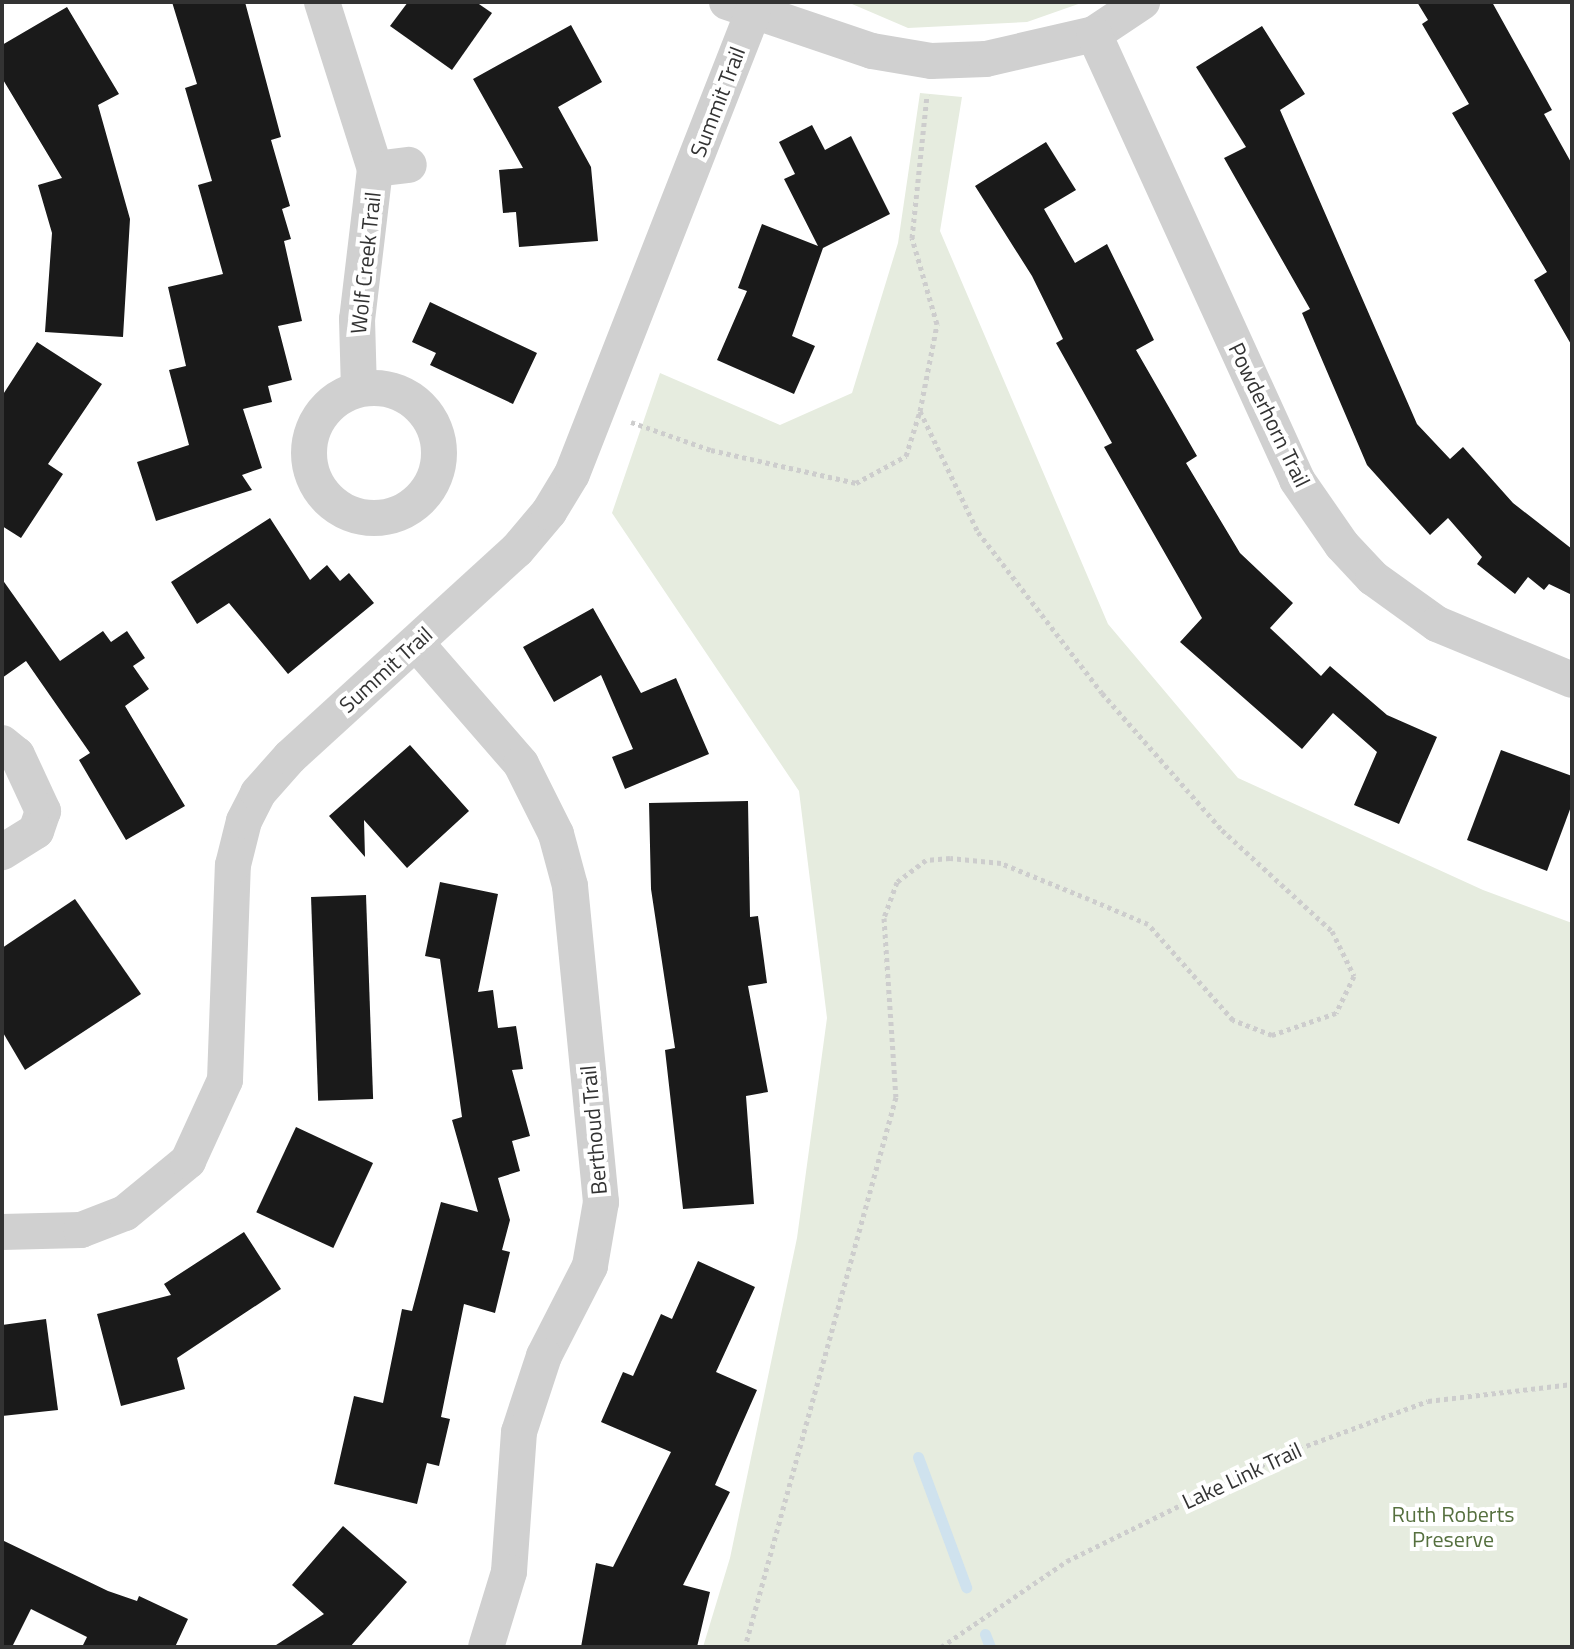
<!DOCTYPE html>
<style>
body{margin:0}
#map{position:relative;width:1574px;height:1649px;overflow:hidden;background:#fff;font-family:"Titillium Web",sans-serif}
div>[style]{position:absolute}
.green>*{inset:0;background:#e6ecdf}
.stream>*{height:11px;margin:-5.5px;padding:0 5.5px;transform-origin:5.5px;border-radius:5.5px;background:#cfe2ee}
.building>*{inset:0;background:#1a1a1a;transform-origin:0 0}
.path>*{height:5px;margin-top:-2.5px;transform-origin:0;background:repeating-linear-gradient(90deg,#cdcdcd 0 4px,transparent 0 8px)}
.street>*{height:36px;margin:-18px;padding:0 18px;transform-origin:18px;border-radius:18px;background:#d0d0d0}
.street>.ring{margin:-18px;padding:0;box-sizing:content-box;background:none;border:36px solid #d0d0d0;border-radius:50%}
span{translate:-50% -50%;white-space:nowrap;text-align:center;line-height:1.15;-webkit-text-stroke:8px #fff;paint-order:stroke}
.street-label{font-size:22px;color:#333}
.park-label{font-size:22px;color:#56703f}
.frame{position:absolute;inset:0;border:4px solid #333;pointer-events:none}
</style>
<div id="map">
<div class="green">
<i style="clip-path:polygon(1084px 2px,1027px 22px,908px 28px,852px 4px)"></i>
<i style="clip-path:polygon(920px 93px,962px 97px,940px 231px,1108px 624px,1238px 778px,1483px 890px,1572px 923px,1572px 1647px,703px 1647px,730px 1558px,797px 1238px,827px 1018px,799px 791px,612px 513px,660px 373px,780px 425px,852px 393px,898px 243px)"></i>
</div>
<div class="stream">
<i style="left:918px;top:1457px;width:139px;rotate:69.7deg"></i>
<i style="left:985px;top:1634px;width:14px;rotate:69deg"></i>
</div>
<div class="building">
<i style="clip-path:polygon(172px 2px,245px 2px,281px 137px,271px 140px,290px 206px,282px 209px,291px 239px,284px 241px,302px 321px,278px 326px,292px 380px,268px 386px,272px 402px,243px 409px,262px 468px,242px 475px,252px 490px,156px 521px,137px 462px,189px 445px,169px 370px,186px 366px,168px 287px,223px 274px,198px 185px,212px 181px,185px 88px,197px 84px)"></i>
<i style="clip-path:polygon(408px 2px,476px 2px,492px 13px,452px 70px,390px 26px)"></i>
<i style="clip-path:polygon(1417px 2px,1492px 2px,1552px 110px,1544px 114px,1572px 164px,1572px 346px,1534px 280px,1547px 272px,1452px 113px,1469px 104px,1422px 24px,1428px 20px)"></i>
<i style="clip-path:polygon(67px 7px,119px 94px,98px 105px,130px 219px,123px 337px,45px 332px,52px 233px,38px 185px,62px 178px,2px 78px,2px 45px)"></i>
<i style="clip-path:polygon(571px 25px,602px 82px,558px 107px,591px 167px,598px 241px,519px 247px,516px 212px,503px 213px,499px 170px,523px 168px,473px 79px)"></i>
<i style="clip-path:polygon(1262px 26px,1305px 94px,1280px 110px,1417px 424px,1450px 459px,1463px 447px,1513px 503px,1572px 549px,1572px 595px,1549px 584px,1544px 590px,1528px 577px,1515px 594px,1477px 564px,1482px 557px,1448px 518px,1430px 535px,1367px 465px,1302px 313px,1310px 309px,1224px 158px,1246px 147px,1196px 67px)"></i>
<i style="clip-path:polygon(812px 125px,825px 150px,851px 136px,890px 214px,823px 248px,792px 336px,815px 346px,794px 394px,717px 360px,747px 291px,738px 288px,762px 224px,818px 246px,784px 179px,795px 174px,779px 142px)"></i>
<i style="clip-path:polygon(1046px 142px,1076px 190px,1044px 209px,1075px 263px,1107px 244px,1154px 340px,1136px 350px,1197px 456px,1186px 463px,1240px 553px,1293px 603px,1270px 628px,1321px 676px,1330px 666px,1387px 715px,1437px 737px,1399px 824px,1354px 805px,1377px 752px,1333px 713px,1302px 749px,1180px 642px,1202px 618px,1104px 447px,1112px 443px,1056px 343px,1063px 339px,1032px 276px,975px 186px)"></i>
<i style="clip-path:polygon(430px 302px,537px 353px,513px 404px,430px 365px,436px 353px,412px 342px)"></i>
<i style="clip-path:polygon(37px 342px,102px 384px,48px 464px,63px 474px,21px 538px,2px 526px,2px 396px)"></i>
<i style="clip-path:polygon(270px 518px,310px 580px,327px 565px,340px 581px,349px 573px,374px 603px,288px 674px,229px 603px,197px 624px,171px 582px)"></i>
<i style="clip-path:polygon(2px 579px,60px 661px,103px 631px,111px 642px,127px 631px,145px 658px,133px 666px,149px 689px,125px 706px,185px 806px,126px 840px,79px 760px,90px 753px,26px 661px,2px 678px)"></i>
<i style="clip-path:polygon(593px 608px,641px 693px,676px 678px,709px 754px,625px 789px,612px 757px,633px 749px,601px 675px,554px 702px,523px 647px)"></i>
<i style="clip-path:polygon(410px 745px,469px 811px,407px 868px,364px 820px,365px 857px,329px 816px)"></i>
<i style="clip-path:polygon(1501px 750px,1572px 776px,1572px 804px,1547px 871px,1467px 840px)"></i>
<i style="clip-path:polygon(748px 801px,750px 917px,758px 916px,767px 983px,748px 986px,768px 1092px,746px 1096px,754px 1204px,683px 1209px,665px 1050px,675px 1048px,651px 889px,649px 803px)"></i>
<i style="clip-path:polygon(440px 882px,498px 894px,478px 992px,493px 990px,498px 1028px,516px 1026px,523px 1069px,512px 1070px,530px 1136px,512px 1141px,520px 1171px,498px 1178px,510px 1220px,502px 1250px,510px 1252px,495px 1313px,464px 1304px,441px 1417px,450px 1419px,439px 1466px,427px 1463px,417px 1504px,334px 1484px,354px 1396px,383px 1403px,402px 1309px,412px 1311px,441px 1202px,478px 1212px,452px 1120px,462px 1117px,440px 959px,425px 956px)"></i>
<i style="left:366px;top:895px;width:204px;height:55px;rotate:88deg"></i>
<i style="clip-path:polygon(75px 899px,141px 994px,25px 1070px,2px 1031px,2px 948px)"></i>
<i style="left:296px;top:1127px;width:85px;height:94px;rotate:25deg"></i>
<i style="clip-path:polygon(244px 1232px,281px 1289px,177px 1358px,185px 1389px,121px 1406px,97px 1314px,171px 1295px,164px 1284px)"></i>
<i style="clip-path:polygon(698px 1261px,755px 1287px,716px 1372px,757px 1390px,715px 1485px,730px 1492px,683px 1585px,710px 1592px,697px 1647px,581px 1647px,596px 1563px,613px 1567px,671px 1452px,601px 1422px,623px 1372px,633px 1376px,661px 1314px,672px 1319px)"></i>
<i style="clip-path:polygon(46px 1319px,58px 1410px,2px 1416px,2px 1325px)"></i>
<i style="clip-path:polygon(343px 1526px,407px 1582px,350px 1647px,273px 1647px,324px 1614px,292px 1585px)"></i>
<i style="clip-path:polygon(2px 1540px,108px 1591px,137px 1601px,139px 1596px,188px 1619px,175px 1647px,82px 1647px,87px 1637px,31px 1609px,12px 1647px,2px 1647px)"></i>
</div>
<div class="path">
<i style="left:920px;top:411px;width:89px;rotate:-78.9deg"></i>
<i style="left:937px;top:324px;width:90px;rotate:-106.2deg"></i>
<i style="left:912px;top:238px;width:144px;rotate:-84deg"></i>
<i style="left:631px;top:422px;width:85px;rotate:19.3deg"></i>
<i style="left:711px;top:450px;width:149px;rotate:12.8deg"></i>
<i style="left:856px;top:483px;width:57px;rotate:-28.4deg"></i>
<i style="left:906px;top:456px;width:47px;rotate:-72.7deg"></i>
<i style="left:920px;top:411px;width:134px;rotate:64.4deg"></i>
<i style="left:978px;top:532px;width:203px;rotate:52.4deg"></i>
<i style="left:1102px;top:693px;width:182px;rotate:48.8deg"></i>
<i style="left:1222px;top:830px;width:149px;rotate:42.6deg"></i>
<i style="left:1332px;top:931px;width:50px;rotate:63.9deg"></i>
<i style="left:1354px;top:976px;width:41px;rotate:115.9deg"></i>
<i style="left:1336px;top:1013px;width:68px;rotate:161deg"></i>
<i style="left:1272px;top:1035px;width:42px;rotate:-159deg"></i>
<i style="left:1233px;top:1020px;width:128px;rotate:-131.5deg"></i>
<i style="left:1148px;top:924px;width:64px;rotate:-157deg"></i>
<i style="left:1089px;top:899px;width:95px;rotate:-157.8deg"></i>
<i style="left:1001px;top:863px;width:51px;rotate:-174.4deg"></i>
<i style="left:950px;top:858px;width:24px;rotate:175deg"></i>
<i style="left:926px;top:860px;width:36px;rotate:143deg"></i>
<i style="left:897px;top:882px;width:38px;rotate:110deg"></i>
<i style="left:884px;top:918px;width:179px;rotate:86.2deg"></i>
<i style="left:896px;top:1097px;width:570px;rotate:105.35deg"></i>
<i style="left:941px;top:1647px;width:153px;rotate:-34.3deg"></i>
<i style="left:1067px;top:1561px;width:242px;rotate:-26.2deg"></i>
<i style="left:1284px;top:1454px;width:153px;rotate:-20.2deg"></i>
<i style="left:1428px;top:1401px;width:145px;rotate:-6.7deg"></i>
</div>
<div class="street">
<i style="left:322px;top:2px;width:175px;rotate:72.4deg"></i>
<i style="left:375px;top:169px;width:151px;rotate:96.8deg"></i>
<i style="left:357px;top:319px;width:70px;rotate:88.4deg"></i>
<i style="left:727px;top:2px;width:153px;rotate:18.7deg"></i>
<i style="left:872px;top:51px;width:60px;rotate:9.6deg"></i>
<i style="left:931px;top:61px;width:55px;rotate:-2.1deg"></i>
<i style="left:986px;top:59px;width:111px;rotate:-13deg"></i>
<i style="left:1094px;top:34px;width:58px;rotate:-33.7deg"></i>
<i style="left:1094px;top:34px;width:490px;rotate:65.5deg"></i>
<i style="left:1297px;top:480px;width:79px;rotate:55.3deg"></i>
<i style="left:1342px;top:545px;width:45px;rotate:46.8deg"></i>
<i style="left:1373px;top:578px;width:79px;rotate:35.7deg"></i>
<i style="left:1437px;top:624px;width:146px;rotate:22.5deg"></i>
<i style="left:375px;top:169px;width:34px;rotate:-7deg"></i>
<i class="ring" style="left:309px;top:388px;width:94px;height:94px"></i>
<i style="left:416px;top:643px;width:160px;rotate:49deg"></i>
<i style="left:521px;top:764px;width:78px;rotate:63.4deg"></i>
<i style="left:556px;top:834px;width:54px;rotate:74.9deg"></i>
<i style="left:570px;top:886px;width:318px;rotate:84.4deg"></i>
<i style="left:601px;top:1202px;width:65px;rotate:99.8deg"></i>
<i style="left:590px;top:1266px;width:101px;rotate:117.1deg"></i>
<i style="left:544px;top:1356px;width:80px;rotate:108.2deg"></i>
<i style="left:519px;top:1432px;width:140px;rotate:94.1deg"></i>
<i style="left:509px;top:1572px;width:78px;rotate:107deg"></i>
<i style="left:2px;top:743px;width:19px;rotate:39deg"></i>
<i style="left:17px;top:755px;width:62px;rotate:65.1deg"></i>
<i style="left:43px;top:811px;width:21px;rotate:109deg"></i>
<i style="left:36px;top:831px;width:40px;rotate:148deg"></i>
<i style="left:2px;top:1232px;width:79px;rotate:-1.5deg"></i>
<i style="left:81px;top:1230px;width:47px;rotate:-21.1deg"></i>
<i style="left:125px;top:1213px;width:82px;rotate:-39.5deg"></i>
<i style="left:188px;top:1161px;width:89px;rotate:-65.4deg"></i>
<i style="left:225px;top:1080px;width:215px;rotate:-87.9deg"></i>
<i style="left:233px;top:865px;width:45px;rotate:-76deg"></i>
<i style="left:244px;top:821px;width:31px;rotate:-63deg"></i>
<i style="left:258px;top:793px;width:48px;rotate:-48.4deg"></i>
<i style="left:290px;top:757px;width:307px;rotate:-42.4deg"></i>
<i style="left:517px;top:550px;width:50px;rotate:-49.9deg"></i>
<i style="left:549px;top:512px;width:44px;rotate:-58.8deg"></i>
<i style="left:572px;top:474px;width:495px;rotate:-68.6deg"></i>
</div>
<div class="street-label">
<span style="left:718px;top:102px;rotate:-69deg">Summit Trail</span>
<span style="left:366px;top:263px;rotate:-84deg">Wolf Creek Trail</span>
<span style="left:1269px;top:415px;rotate:64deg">Powderhorn Trail</span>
<span style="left:386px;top:670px;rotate:-42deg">Summit Trail</span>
<span style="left:594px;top:1130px;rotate:-95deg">Berthoud Trail</span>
<span style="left:1242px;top:1476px;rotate:-25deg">Lake Link Trail</span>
</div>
<div class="park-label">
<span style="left:1453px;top:1527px">Ruth Roberts<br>Preserve</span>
</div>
<div class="frame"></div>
</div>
